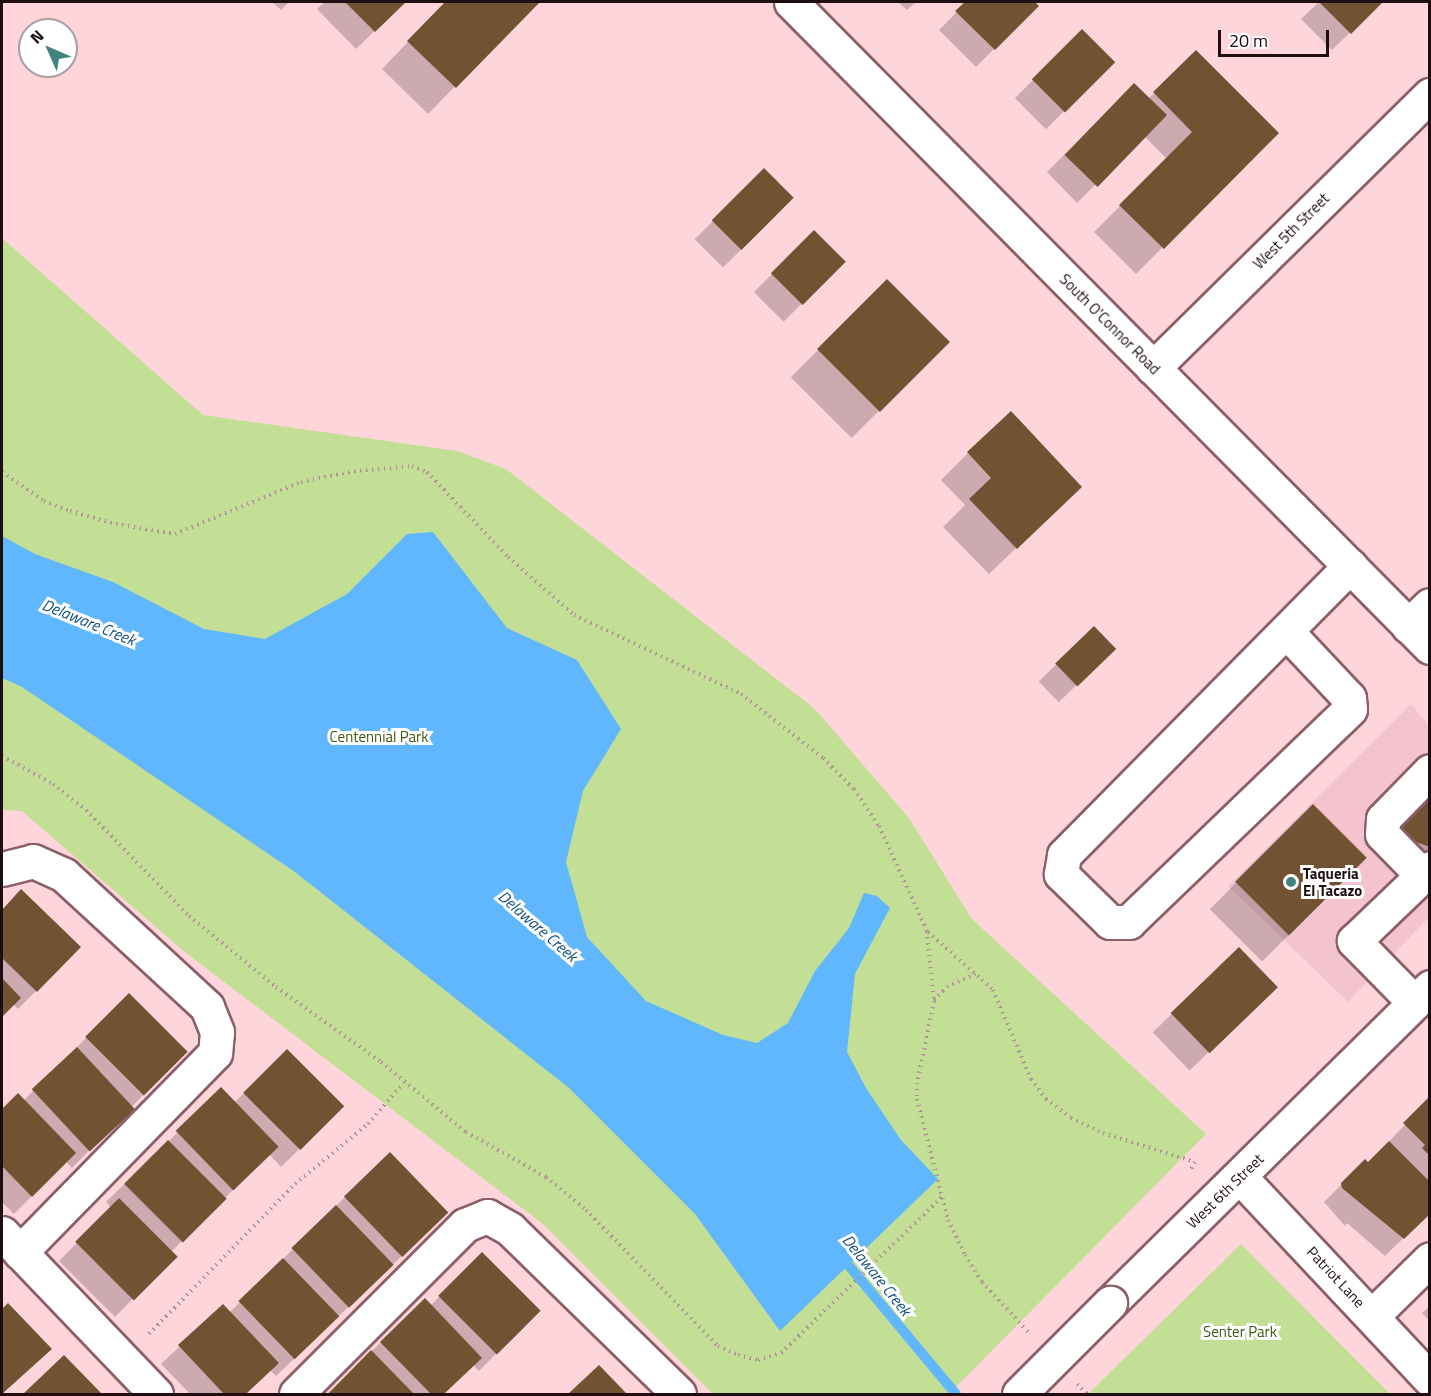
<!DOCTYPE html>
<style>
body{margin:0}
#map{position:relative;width:1431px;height:1396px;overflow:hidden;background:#ffd5dc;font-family:"Titillium Web",sans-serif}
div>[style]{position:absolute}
.built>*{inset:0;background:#f3c4cd}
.green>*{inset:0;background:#c3df96}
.water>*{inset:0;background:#61b7fd}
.shadow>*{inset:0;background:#0003;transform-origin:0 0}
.stream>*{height:10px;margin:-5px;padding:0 5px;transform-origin:5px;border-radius:5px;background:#61b7fd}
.building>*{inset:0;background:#715334;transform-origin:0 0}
.path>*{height:4px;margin-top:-2px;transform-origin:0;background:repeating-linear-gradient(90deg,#b19096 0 1.5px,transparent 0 6px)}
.roads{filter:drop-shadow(2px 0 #8c5f68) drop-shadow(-2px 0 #8c5f68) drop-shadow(0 2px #8c5f68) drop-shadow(0 -2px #8c5f68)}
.minor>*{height:33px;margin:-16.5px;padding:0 16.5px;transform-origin:16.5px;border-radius:16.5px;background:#fff}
.bridges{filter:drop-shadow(2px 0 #8c5f68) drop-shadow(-2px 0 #8c5f68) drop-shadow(0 2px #8c5f68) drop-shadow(0 -2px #8c5f68)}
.minor-bridge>*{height:33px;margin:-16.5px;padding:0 16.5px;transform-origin:16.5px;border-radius:16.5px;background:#fff}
.dots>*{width:16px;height:16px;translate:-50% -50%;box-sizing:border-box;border:3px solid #fff;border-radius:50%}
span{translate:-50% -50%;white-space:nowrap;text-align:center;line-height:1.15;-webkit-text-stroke:6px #fff;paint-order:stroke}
.street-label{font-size:15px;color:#1e0d11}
.park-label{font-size:15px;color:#435913}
.poi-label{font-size:15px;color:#1e0d11;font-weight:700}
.left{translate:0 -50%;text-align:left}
.water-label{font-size:16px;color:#0f4f7d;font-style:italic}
.frame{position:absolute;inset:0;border:3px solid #1e0d11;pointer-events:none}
.north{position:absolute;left:18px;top:18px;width:60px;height:60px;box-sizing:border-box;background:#fff;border:2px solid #a59ea0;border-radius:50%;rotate:315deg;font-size:16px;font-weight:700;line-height:24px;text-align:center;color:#1e0d11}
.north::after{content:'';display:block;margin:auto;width:21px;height:27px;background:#3f857d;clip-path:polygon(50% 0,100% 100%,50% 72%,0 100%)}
.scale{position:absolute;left:1218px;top:30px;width:111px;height:27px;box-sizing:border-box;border:3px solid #1e0d11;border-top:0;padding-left:8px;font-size:18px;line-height:21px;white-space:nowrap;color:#1e0d11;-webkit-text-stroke:4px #fff;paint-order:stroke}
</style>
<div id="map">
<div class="built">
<i style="clip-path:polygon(1411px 704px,1429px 726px,1429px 917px,1348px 1002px,1228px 886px)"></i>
</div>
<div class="green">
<i style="clip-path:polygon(2px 238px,203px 415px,457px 451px,506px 469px,815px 709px,909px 818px,972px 919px,1206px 1134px,949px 1394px,713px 1394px,543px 1224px,186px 953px,22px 811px,2px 810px)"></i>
<i style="clip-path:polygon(1241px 1244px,1390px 1394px,1088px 1394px)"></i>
</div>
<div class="water">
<i style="clip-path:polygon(433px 532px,507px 628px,577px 660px,621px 729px,583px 791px,566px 862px,587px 937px,646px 1001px,723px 1035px,757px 1043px,788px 1023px,815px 971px,849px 928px,864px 893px,877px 896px,890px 908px,855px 974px,847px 1052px,866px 1088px,901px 1140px,938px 1179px,780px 1331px,695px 1214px,569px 1088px,295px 872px,22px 687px,2px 678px,2px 536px,35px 554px,113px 582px,204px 629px,265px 639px,347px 594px,407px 534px)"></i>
</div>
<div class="shadow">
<i style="clip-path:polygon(272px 2px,289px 2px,281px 10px)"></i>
<i style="clip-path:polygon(325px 2px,404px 2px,356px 49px,317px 9px)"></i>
<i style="clip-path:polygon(446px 2px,538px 2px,428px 114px,382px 69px)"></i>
<i style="clip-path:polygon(898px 2px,916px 2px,907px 10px)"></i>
<i style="clip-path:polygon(967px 2px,1033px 2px,1037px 6px,976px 67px,939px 30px)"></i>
<i style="clip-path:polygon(1319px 2px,1381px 2px,1332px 50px,1301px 19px)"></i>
<i style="left:1082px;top:31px;width:44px;height:95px;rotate:45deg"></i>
<i style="clip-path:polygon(1196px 52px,1277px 133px,1136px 274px,1094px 232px,1167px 159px,1144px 136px,1077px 203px,1047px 172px,1134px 85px,1148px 99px)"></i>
<i style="left:764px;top:170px;width:40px;height:98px;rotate:45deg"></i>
<i style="left:814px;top:232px;width:42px;height:85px;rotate:45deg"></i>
<i style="left:887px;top:281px;width:86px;height:136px;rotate:45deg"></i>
<i style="clip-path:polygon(968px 453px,1053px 513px,989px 574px,943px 527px,965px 505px,941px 480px)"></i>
<i style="left:1094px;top:628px;width:29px;height:77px;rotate:46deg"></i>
<i style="clip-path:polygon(1430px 790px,1430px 851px,1424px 856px,1392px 844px,1410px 795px)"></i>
<i style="left:1313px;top:806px;width:74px;height:146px;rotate:45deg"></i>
<i style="clip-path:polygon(21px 891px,36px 991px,18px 1009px,13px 1004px,2px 1016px,2px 911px)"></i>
<i style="left:1239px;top:949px;width:53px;height:120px;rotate:46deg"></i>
<i style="clip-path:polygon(129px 995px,185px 1052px,72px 1168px,66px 1162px,14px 1214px,2px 1202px,2px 1111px,18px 1096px,23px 1101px)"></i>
<i style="clip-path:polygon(287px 1051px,342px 1107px,281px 1167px,269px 1154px,171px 1252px,175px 1256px,115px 1317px,59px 1261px,111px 1208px,106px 1202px,221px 1090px,234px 1103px)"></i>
<i style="clip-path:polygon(1430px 1098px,1430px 1212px,1385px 1256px,1347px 1223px,1345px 1226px,1324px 1202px,1365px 1161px,1368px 1164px)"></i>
<i style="clip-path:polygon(345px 1197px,428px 1231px,276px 1376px,270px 1370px,245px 1394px,190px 1394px,161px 1364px,223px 1306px,229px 1313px)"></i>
<i style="clip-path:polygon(482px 1254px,539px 1310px,479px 1371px,473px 1365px,443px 1394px,327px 1394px,425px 1300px,430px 1306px)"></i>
<i style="clip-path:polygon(8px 1305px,50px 1349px,2px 1394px,2px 1311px)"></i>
<i style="clip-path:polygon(1430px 1306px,1430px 1321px,1422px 1313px)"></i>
<i style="clip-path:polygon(64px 1357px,100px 1394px,25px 1394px)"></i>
<i style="clip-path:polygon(599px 1367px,625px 1394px,570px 1394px)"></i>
</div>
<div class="stream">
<i style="left:840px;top:1255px;width:181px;rotate:50.2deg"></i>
</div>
<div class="building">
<i style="clip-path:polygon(345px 2px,406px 2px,375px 32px)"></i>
<i style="clip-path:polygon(445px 2px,540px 2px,456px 88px,407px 41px)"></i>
<i style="clip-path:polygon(965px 2px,1035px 2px,1039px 6px,995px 50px,955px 11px)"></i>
<i style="clip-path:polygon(1319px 2px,1383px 2px,1351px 34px)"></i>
<i style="left:1082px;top:29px;width:47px;height:71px;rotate:45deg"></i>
<i style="clip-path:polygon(1196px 50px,1279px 133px,1164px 249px,1119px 205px,1192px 132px,1153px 92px)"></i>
<i style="left:1134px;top:83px;width:46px;height:100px;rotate:44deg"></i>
<i style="left:764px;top:168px;width:42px;height:74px;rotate:45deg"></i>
<i style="left:814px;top:230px;width:45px;height:61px;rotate:45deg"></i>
<i style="left:887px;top:279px;width:89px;height:99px;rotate:45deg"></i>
<i style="clip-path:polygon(1011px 411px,1082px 487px,1017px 549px,969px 499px,991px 478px,967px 452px)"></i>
<i style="left:1094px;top:626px;width:32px;height:54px;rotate:46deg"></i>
<i style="clip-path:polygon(1419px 784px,1430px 789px,1430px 847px,1399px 836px)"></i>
<i style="left:1313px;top:804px;width:76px;height:110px;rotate:45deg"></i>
<i style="clip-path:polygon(21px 889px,81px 947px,37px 992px,2px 958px,2px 910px)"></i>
<i style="left:1239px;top:947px;width:56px;height:95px;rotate:46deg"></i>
<i style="clip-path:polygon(2px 978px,21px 998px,2px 1017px)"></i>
<i style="left:129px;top:993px;width:83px;height:62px;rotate:45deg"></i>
<i style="left:77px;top:1047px;width:85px;height:62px;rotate:47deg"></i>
<i style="left:287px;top:1049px;width:81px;height:62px;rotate:45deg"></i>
<i style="left:221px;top:1087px;width:83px;height:63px;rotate:46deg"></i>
<i style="clip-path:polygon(18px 1093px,76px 1153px,32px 1197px,2px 1166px,2px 1109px)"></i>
<i style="clip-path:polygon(1430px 1096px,1430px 1156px,1422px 1148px,1425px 1145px,1403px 1123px)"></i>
<i style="left:168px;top:1140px;width:83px;height:62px;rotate:45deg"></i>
<i style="clip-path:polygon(1389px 1141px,1430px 1182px,1430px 1214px,1404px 1239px,1342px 1188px,1341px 1183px,1365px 1159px,1368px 1162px)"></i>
<i style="left:390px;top:1152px;width:84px;height:64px;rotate:46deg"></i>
<i style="left:119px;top:1198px;width:83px;height:62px;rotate:45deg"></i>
<i style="left:336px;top:1205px;width:83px;height:62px;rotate:46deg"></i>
<i style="left:482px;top:1252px;width:83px;height:62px;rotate:45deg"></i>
<i style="left:283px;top:1258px;width:81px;height:62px;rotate:46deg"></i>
<i style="clip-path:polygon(425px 1298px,482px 1358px,444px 1394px,431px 1394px,380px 1342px)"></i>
<i style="clip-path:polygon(8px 1303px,52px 1349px,2px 1394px,2px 1309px)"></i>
<i style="clip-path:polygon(223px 1304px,279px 1363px,246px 1394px,224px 1394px,178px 1345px)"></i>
<i style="clip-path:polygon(371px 1350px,414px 1394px,328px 1394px)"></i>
<i style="clip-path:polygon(64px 1355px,102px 1394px,23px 1394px)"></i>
<i style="clip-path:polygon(599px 1365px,627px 1394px,568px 1394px)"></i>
</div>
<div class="path">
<i style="left:2px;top:472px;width:51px;rotate:34.6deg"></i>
<i style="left:44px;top:501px;width:28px;rotate:21deg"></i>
<i style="left:70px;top:511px;width:48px;rotate:15.8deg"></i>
<i style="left:116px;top:524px;width:60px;rotate:9.6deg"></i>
<i style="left:175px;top:534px;width:136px;rotate:-22.4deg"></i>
<i style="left:301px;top:482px;width:54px;rotate:-11.7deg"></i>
<i style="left:354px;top:471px;width:58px;rotate:-4.9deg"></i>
<i style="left:412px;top:466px;width:16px;rotate:22deg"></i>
<i style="left:427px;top:472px;width:117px;rotate:46.4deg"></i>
<i style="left:508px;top:557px;width:88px;rotate:41.3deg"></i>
<i style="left:574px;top:615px;width:185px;rotate:25.3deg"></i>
<i style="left:741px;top:694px;width:104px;rotate:38deg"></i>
<i style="left:823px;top:758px;width:44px;rotate:45deg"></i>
<i style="left:854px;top:789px;width:45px;rotate:56deg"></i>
<i style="left:879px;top:826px;width:115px;rotate:65.4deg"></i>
<i style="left:927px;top:931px;width:70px;rotate:84.3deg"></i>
<i style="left:934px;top:1001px;width:84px;rotate:101.7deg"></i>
<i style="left:917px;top:1083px;width:16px;rotate:90deg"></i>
<i style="left:917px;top:1099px;width:125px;rotate:75.6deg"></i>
<i style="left:948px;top:1220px;width:39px;rotate:64deg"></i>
<i style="left:965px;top:1255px;width:32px;rotate:58deg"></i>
<i style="left:982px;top:1282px;width:69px;rotate:47.3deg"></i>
<i style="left:2px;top:756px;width:58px;rotate:28.8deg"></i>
<i style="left:53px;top:784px;width:42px;rotate:38.2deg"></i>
<i style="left:86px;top:810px;width:148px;rotate:45.8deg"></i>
<i style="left:189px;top:916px;width:112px;rotate:39.2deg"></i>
<i style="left:276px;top:987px;width:129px;rotate:35.5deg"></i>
<i style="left:381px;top:1062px;width:110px;rotate:39.5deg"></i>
<i style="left:466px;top:1132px;width:92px;rotate:29.4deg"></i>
<i style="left:546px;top:1177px;width:52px;rotate:39.5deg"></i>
<i style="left:586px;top:1210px;width:190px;rotate:45.9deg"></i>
<i style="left:718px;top:1346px;width:22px;rotate:24deg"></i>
<i style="left:738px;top:1355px;width:21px;rotate:14deg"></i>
<i style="left:758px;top:1360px;width:24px;rotate:-17deg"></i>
<i style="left:781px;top:1353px;width:226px;rotate:-44.1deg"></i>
<i style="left:928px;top:932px;width:87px;rotate:41.7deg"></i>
<i style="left:993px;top:990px;width:97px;rotate:66.9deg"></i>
<i style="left:1031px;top:1079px;width:25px;rotate:53deg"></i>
<i style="left:1046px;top:1099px;width:31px;rotate:37deg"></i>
<i style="left:1071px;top:1118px;width:35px;rotate:25deg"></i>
<i style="left:1103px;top:1133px;width:96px;rotate:17.5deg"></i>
<i style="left:1195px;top:1162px;width:10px;rotate:119deg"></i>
<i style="left:934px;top:1000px;width:18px;rotate:-45deg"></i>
<i style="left:947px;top:987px;width:33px;rotate:-25deg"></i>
<i style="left:149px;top:1334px;width:209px;rotate:-45.8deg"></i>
<i style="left:295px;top:1184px;width:94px;rotate:-39.4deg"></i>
<i style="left:368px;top:1124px;width:55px;rotate:-49.4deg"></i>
<i style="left:1077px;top:1384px;width:14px;rotate:45deg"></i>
</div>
<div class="roads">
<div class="minor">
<i style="left:791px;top:2px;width:908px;rotate:45.27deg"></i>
<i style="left:1153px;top:368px;width:389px;rotate:-44.6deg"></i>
<i style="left:1408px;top:626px;width:30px;rotate:-44deg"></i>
<i style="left:1286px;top:631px;width:92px;rotate:46.8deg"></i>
<i style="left:1349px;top:698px;width:11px;rotate:85deg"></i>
<i style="left:1350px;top:709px;width:307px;rotate:136.1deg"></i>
<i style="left:1129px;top:922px;width:19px;rotate:180deg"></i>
<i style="left:1110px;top:922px;width:69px;rotate:-135.6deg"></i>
<i style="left:1061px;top:874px;width:19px;rotate:-81deg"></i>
<i style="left:1064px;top:855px;width:407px;rotate:-45.3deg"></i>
<i style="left:2px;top:869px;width:32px;rotate:-14deg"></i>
<i style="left:33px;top:861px;width:34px;rotate:24deg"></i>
<i style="left:64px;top:875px;width:195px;rotate:42.7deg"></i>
<i style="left:207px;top:1007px;width:27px;rotate:68deg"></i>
<i style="left:217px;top:1032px;width:21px;rotate:95deg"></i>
<i style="left:215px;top:1053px;width:279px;rotate:134.4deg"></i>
<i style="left:1422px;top:875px;width:57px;rotate:-134.3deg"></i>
<i style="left:1382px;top:834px;width:15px;rotate:-86deg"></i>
<i style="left:1383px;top:819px;width:67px;rotate:-45.6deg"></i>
<i style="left:1414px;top:1002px;width:86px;rotate:-134.5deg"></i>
<i style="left:1354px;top:941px;width:105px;rotate:-43.8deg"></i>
<i style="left:1240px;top:1177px;width:277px;rotate:46.8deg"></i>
<i style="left:2px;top:1233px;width:223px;rotate:46.3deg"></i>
<i style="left:1110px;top:1303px;width:450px;rotate:-44.6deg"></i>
<i style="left:1372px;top:1316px;width:81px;rotate:-44.5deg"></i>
<i style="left:296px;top:1394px;width:239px;rotate:-45deg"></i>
<i style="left:465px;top:1225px;width:24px;rotate:-22deg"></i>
<i style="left:487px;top:1216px;width:26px;rotate:29deg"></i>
<i style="left:510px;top:1229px;width:236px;rotate:44.3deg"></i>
</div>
</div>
<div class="bridges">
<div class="minor-bridge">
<i style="left:1019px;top:1394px;width:129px;rotate:-45deg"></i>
</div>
</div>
<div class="dots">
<i style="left:1291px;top:882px;background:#3f857d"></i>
</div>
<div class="street-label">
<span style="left:1291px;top:231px;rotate:-45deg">West 5th Street</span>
<span style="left:1110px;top:324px;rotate:45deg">South O'Connor Road</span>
<span style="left:1225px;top:1191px;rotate:-44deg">West 6th Street</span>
<span style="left:1336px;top:1277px;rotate:47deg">Patriot Lane</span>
</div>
<div class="park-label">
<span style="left:379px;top:737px">Centennial Park</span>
<span style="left:1240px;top:1332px">Senter Park</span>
</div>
<div class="poi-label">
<span class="left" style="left:1303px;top:882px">Taqueria<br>El Tacazo</span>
</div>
<div class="water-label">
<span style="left:89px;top:622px;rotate:22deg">Delaware Creek</span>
<span style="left:538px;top:926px;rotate:41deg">Delaware Creek</span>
<span style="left:877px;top:1275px;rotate:51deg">Delaware Creek</span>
</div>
<div class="frame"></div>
<div class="north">N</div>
<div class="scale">20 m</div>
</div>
